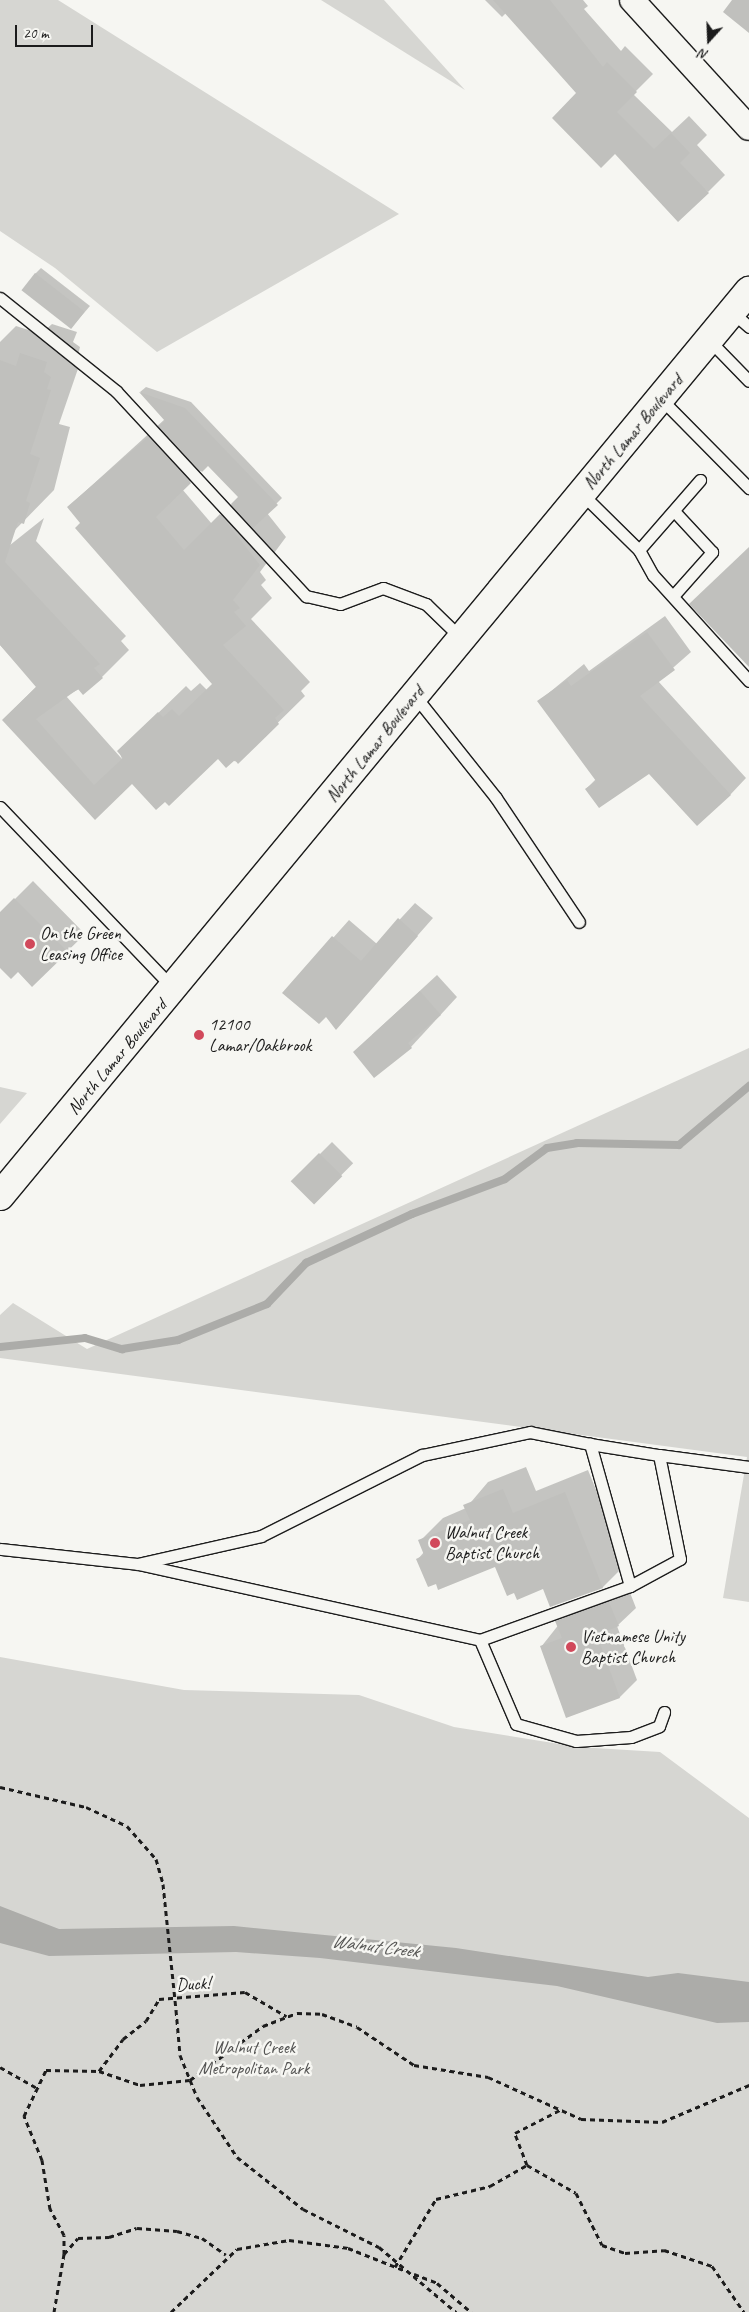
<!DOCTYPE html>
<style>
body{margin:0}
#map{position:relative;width:749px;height:2312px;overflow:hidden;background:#f6f6f2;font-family:Caveat,sans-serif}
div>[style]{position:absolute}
.green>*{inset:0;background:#d6d6d2}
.water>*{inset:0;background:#acaca9}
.shadow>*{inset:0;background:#0003;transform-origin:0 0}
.stream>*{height:8px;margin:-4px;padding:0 4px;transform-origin:4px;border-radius:4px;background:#acaca9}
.building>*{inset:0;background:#c0c0bd;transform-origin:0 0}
.path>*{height:3px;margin-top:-1.5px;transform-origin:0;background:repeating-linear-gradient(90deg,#1c1c1c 0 5px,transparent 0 9px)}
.roads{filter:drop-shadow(1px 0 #1c1c1c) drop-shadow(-1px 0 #1c1c1c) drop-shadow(0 1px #1c1c1c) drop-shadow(0 -1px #1c1c1c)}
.service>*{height:11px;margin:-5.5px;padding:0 5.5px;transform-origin:5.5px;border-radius:5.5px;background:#f6f6f2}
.minor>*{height:24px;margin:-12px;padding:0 12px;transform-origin:12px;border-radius:12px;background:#f6f6f2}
.primary>*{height:28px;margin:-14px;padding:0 14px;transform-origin:14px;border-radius:14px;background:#f6f6f2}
.path-bridge>*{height:3px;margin-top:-1.5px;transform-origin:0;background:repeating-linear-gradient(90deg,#1c1c1c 0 5px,transparent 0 9px)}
.dots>*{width:14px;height:14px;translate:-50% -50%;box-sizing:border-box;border:2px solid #f6f6f2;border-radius:50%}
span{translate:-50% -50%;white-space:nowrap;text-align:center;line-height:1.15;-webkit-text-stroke:5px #f6f6f2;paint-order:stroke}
.street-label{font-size:18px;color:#1c1c1c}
.poi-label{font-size:18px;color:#1c1c1c}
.left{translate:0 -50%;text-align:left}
.park-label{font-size:18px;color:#545453}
.water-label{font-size:19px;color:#565654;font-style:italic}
.north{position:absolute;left:684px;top:15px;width:50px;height:50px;-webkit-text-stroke:4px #f6f6f2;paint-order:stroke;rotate:200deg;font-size:14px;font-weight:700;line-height:20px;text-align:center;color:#1c1c1c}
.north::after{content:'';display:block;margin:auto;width:18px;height:22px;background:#1c1c1c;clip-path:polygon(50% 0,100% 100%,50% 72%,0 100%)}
.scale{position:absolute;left:15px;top:25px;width:78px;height:22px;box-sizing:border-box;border:2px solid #1c1c1c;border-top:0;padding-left:6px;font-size:15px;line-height:18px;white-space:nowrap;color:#1c1c1c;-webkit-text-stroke:4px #f6f6f2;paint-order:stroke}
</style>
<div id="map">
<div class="green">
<i style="clip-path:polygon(0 0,58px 0,399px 214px,157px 352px,55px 268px,0 231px)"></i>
<i style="clip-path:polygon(321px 0,384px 0,465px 90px)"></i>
<i style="clip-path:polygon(749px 1048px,749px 1602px,723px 1598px,747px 1457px,0 1358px,0 1315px,13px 1303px,87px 1349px)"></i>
<i style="clip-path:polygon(0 1087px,27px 1093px,0 1124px)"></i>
<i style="clip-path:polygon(0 1657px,184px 1690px,359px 1695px,454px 1727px,578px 1747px,660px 1752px,749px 1818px,749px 2312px,0 2312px)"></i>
</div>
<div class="water">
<i style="clip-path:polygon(0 1906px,59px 1929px,234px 1926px,456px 1948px,648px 1977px,678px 1973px,749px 1982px,749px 2022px,717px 2023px,557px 1986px,320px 1958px,236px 1952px,49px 1956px,0 1943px)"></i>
</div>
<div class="shadow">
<i style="clip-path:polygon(485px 0,583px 0,588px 6px,584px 9px,621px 51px,625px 46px,653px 74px,633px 94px,672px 132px,689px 116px,707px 135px,697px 145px,725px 175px,708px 192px,578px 93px,506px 13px,502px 17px)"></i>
<i style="clip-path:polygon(41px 268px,90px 306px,71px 328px,35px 274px)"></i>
<i style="clip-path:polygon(52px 324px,77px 332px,73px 342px,80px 347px,77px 359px,81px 360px,59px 424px,70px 427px,54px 490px,14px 531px,0 527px,0 342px,16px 326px,41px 334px)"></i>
<i style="clip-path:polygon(evenodd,146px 387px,191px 402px,282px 498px,267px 513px,286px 537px,260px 572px,266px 580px,261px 585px,272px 598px,251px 619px,310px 682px,301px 691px,305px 696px,238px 762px,218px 757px,165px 800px,132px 783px,95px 818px,3px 720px,37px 686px,0 645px,0 553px,44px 518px,36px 541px,126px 636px,121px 641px,129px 650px,102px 677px,66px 696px,122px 759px,119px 751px,186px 686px,191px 691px,200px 683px,207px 690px,213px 684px,68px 507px,165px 419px,140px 392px,146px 387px,208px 464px,239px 497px,212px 524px,182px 489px,208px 464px)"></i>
<i style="clip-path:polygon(665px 616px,691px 652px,658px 681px,746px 778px,730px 795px,649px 773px,586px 789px,596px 779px,539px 701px,584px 664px,589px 671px)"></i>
<i style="clip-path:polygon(33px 881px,85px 934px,32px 986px,18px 971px,0 966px,0 914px)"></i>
<i style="clip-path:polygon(415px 903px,433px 918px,336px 1028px,326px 1016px,284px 993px,349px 920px,377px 944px)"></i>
<i style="clip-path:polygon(437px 975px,457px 997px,411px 1047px,374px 1076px,372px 1035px)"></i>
<i style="left:332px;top:1142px;width:30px;height:55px;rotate:45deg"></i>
<i style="clip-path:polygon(526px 1467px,536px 1491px,588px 1470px,626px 1564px,603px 1587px,551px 1605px,544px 1588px,496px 1566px,437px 1583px,418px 1559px,424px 1552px,420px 1541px,443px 1518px,466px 1508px,488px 1482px)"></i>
<i style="clip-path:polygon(627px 1585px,636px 1608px,617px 1626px,637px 1680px,620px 1697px,567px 1717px,541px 1647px,575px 1604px)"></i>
</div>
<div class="stream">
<i style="left:0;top:1347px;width:85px;rotate:-6deg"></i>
<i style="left:85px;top:1338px;width:39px;rotate:17deg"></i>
<i style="left:122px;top:1349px;width:57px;rotate:-9.1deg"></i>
<i style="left:178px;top:1340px;width:96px;rotate:-22deg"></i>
<i style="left:267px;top:1304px;width:57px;rotate:-46.4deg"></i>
<i style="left:306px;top:1263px;width:117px;rotate:-24.8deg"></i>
<i style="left:412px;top:1214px;width:99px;rotate:-20.6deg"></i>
<i style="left:505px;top:1179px;width:52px;rotate:-36.4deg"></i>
<i style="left:547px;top:1148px;width:30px;rotate:-9deg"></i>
<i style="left:577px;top:1143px;width:102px;rotate:1.1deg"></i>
<i style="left:679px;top:1145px;width:92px;rotate:-40.1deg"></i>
</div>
<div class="building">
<i style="clip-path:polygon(493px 0,550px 0,603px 67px,607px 62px,637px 92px,617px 112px,654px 149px,671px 133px,690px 153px,680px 163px,709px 193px,678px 222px,615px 154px,601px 168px,552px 118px,576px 93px)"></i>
<i style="clip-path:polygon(732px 0,749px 0,749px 33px,723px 12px)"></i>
<i style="left:35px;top:273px;width:63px;height:22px;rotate:38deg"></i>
<i style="clip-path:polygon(20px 353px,47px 362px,44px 372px,51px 377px,47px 389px,51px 390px,30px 454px,40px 458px,26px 501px,30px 503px,24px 524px,18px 522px,5px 562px,100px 664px,94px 668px,103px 678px,83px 695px,78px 689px,36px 719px,94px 785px,123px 758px,117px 751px,158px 712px,163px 717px,172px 709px,179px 716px,212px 684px,75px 528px,80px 523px,67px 507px,148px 437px,191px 483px,156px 517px,184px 550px,220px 514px,260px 565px,233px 600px,240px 608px,234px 612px,246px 626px,223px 645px,284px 710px,275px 718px,279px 724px,238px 764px,235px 760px,226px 768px,218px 759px,169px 806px,165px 802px,156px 810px,132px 784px,95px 820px,2px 720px,36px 687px,0 645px,0 360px,16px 366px)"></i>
<i style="clip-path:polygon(139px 392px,185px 408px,278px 505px,253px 528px,231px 504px,238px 497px,208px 466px,202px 472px,159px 426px,165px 421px)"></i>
<i style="clip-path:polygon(749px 547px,749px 667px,689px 604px)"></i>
<i style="clip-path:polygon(647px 632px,675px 670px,640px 696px,731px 795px,697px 826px,649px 774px,599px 808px,585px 789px,596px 781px,537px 701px,567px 680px,571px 686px)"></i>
<i style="clip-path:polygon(14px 898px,68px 952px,32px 987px,18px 972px,11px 979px,0 968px,0 912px)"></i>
<i style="clip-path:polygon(398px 918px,418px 936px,336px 1030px,326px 1017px,319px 1024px,282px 993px,332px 936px,361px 961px)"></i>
<i style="clip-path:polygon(420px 991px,441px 1015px,408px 1043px,412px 1048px,374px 1078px,353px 1052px)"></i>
<i style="left:319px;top:1153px;width:33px;height:40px;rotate:45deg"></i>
<i style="clip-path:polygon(503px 1489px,513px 1513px,565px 1492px,603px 1588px,550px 1607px,543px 1589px,517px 1600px,514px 1593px,507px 1596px,495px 1567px,438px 1590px,436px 1584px,428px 1587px,416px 1559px,424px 1555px,418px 1540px,470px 1520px,463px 1505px)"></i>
<i style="clip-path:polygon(609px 1602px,619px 1626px,597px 1635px,620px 1698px,566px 1718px,540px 1646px,562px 1638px,555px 1621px)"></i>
</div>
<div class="path">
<i style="left:0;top:1787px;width:88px;rotate:13.1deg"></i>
<i style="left:86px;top:1807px;width:45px;rotate:24.9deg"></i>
<i style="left:127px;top:1826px;width:44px;rotate:48.7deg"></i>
<i style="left:156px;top:1859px;width:26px;rotate:74deg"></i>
<i style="left:176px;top:2010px;width:45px;rotate:84.9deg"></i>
<i style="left:180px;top:2055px;width:45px;rotate:68deg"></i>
<i style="left:197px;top:2097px;width:72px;rotate:56.3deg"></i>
<i style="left:237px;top:2157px;width:84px;rotate:38.2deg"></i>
<i style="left:303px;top:2209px;width:85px;rotate:26.6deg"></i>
<i style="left:379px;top:2247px;width:101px;rotate:40.2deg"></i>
<i style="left:0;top:2067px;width:43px;rotate:29.6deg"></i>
<i style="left:99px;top:2071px;width:40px;rotate:-53deg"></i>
<i style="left:123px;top:2039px;width:29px;rotate:-38deg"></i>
<i style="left:146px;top:2021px;width:26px;rotate:-59deg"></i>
<i style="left:159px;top:1999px;width:86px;rotate:-4.7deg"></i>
<i style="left:245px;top:1992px;width:48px;rotate:30.3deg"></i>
<i style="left:527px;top:2165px;width:34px;rotate:-111deg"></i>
<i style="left:515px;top:2133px;width:51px;rotate:-27.1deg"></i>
<i style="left:64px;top:2254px;width:19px;rotate:-90deg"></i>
<i style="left:64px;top:2235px;width:30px;rotate:-118deg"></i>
<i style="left:50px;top:2209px;width:50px;rotate:-99.3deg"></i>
<i style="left:42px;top:2160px;width:48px;rotate:-112.2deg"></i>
<i style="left:24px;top:2116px;width:51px;rotate:-64.4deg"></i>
<i style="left:46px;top:2070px;width:53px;rotate:1.1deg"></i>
<i style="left:99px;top:2071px;width:43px;rotate:18.9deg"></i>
<i style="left:140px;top:2085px;width:50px;rotate:-5.7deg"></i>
<i style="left:190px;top:2080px;width:91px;rotate:-36.5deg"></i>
<i style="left:263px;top:2026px;width:36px;rotate:-21deg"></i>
<i style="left:297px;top:2013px;width:25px;rotate:2deg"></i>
<i style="left:322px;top:2014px;width:37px;rotate:20deg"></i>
<i style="left:357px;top:2027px;width:69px;rotate:33.7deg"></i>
<i style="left:414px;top:2065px;width:75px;rotate:9.2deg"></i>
<i style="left:488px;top:2077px;width:102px;rotate:24.3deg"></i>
<i style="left:581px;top:2119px;width:81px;rotate:2.1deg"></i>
<i style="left:662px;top:2122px;width:95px;rotate:-23deg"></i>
<i style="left:395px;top:2267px;width:79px;rotate:-58.9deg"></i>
<i style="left:436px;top:2199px;width:56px;rotate:-13.5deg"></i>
<i style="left:490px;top:2186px;width:43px;rotate:-29.6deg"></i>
<i style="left:527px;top:2165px;width:56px;rotate:29.7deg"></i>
<i style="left:576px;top:2193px;width:58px;rotate:63.4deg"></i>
<i style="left:602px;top:2245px;width:24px;rotate:19deg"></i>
<i style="left:625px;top:2253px;width:39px;rotate:-4deg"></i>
<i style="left:664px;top:2250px;width:51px;rotate:18.4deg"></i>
<i style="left:712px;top:2266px;width:56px;rotate:55.2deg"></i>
<i style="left:414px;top:2274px;width:25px;rotate:21deg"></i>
<i style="left:437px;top:2283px;width:45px;rotate:40.5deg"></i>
<i style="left:54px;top:2312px;width:59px;rotate:-80.2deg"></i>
<i style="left:64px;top:2254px;width:21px;rotate:-49deg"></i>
<i style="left:78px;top:2238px;width:31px;rotate:-2deg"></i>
<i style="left:109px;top:2237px;width:29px;rotate:-18deg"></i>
<i style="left:137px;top:2228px;width:40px;rotate:4.3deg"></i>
<i style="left:177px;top:2231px;width:26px;rotate:16deg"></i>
<i style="left:202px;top:2238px;width:29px;rotate:35deg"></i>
<i style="left:171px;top:2312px;width:91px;rotate:-43.7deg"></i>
<i style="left:237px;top:2249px;width:53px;rotate:-9.8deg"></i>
<i style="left:289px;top:2240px;width:60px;rotate:7.7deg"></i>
<i style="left:348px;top:2248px;width:62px;rotate:21.6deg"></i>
</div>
<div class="roads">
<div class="service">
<i style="left:0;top:298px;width:149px;rotate:38.7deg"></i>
<i style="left:116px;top:391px;width:280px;rotate:47.2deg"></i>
<i style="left:306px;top:596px;width:35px;rotate:13deg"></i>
<i style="left:340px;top:604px;width:46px;rotate:-20.4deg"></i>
<i style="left:383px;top:588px;width:46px;rotate:20.4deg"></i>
<i style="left:426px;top:604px;width:49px;rotate:44.2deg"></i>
<i style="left:732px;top:312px;width:23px;rotate:41deg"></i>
<i style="left:709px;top:340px;width:57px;rotate:45.7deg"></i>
<i style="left:660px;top:398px;width:127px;rotate:45.3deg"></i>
<i style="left:582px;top:494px;width:80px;rotate:44.5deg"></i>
<i style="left:639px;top:550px;width:29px;rotate:61deg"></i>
<i style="left:653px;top:575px;width:143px;rotate:47.8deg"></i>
<i style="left:639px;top:550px;width:93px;rotate:-48.9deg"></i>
<i style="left:673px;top:596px;width:59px;rotate:-48.4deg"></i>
<i style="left:712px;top:552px;width:54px;rotate:-132.8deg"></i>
<i style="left:415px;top:696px;width:130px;rotate:51.5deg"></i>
<i style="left:496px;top:798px;width:149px;rotate:56.2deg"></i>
<i style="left:0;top:807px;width:249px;rotate:46.3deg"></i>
<i style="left:590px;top:1444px;width:70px;rotate:9.1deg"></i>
<i style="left:659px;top:1455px;width:106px;rotate:78.6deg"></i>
<i style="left:680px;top:1559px;width:57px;rotate:151.6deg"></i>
<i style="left:659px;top:1455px;width:91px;rotate:7.6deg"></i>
<i style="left:0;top:1549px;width:139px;rotate:6.2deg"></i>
<i style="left:138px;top:1564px;width:350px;rotate:12.5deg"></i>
<i style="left:480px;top:1640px;width:159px;rotate:-19.8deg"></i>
<i style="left:630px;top:1586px;width:148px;rotate:-105.7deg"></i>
<i style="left:590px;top:1444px;width:61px;rotate:-168.7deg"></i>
<i style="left:530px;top:1432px;width:110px;rotate:168deg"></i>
<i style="left:422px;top:1455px;width:180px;rotate:153.3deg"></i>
<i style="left:261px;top:1536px;width:126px;rotate:167.2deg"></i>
<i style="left:480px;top:1640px;width:91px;rotate:66.8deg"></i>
<i style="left:516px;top:1724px;width:62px;rotate:15.8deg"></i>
<i style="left:576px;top:1741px;width:55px;rotate:-4.2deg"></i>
<i style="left:631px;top:1737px;width:30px;rotate:-21deg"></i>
<i style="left:659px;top:1726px;width:15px;rotate:-70deg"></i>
</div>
<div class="minor">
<i style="left:632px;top:0;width:173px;rotate:47.6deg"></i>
</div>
<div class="primary">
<i style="left:0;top:1196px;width:1175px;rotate:-50.39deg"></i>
</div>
</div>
<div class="path-bridge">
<i style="left:163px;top:1884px;width:127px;rotate:84.1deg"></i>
</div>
<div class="dots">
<i style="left:30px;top:944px;background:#d1495b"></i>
<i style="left:199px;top:1035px;background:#d1495b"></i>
<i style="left:435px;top:1543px;background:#d1495b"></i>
<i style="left:571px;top:1647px;background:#d1495b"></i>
</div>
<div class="street-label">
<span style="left:633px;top:432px;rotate:-50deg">North Lamar Boulevard</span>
<span style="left:375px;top:744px;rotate:-51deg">North Lamar Boulevard</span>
<span style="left:117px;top:1057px;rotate:-50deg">North Lamar Boulevard</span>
<span style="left:193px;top:1984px;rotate:-3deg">Duck!</span>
</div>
<div class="poi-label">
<span class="left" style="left:40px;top:944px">On the Green<br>Leasing Office</span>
<span class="left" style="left:209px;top:1035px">12100<br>Lamar/Oakbrook</span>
<span class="left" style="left:445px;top:1543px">Walnut Creek<br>Baptist Church</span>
<span class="left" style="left:581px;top:1647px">Vietnamese Unity<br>Baptist Church</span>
</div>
<div class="park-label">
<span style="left:254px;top:2058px">Walnut Creek<br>Metropolitan Park</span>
</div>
<div class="water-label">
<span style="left:375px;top:1947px;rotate:7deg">Walnut Creek</span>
</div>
<div class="north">N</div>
<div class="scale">20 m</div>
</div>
